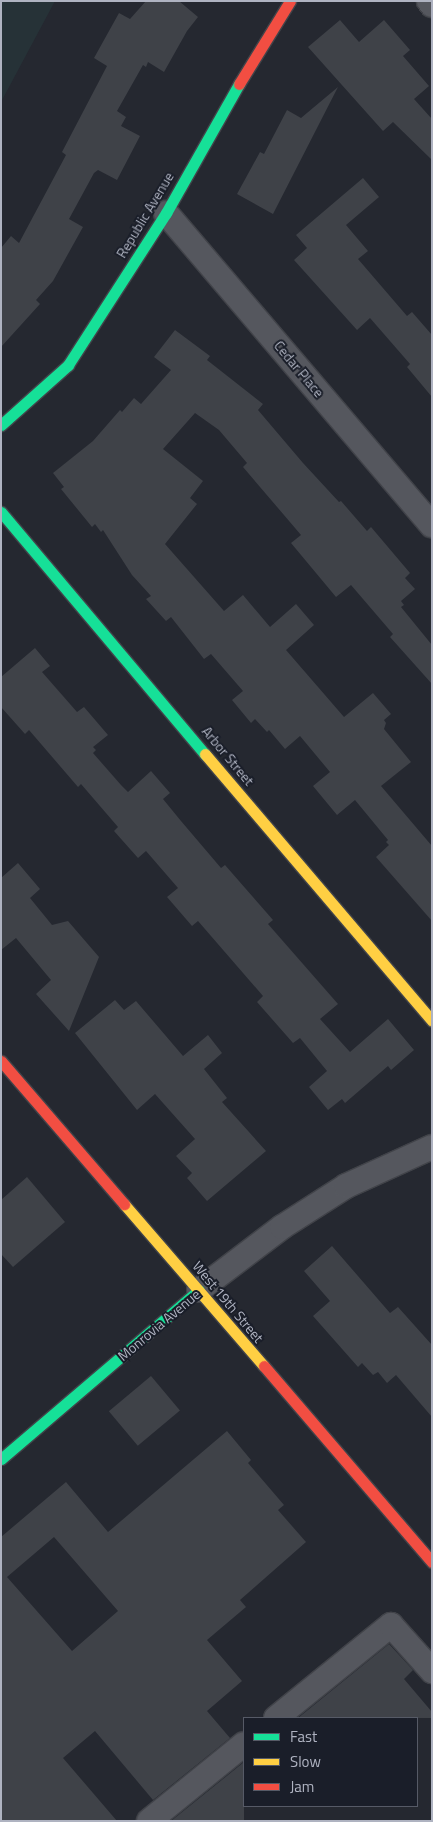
<!DOCTYPE html>
<style>
body{margin:0}
#map{position:relative;width:433px;height:1822px;overflow:hidden;background:#252830;font-family:"Titillium Web",sans-serif}
div>[style]{position:absolute}
.green>*{inset:0;background:#263237}
.building>*{inset:0;background:#3f4248;transform-origin:0 0}
.roads{filter:drop-shadow(1px 0 #414349) drop-shadow(-1px 0 #414349) drop-shadow(0 1px #414349) drop-shadow(0 -1px #414349)}
.street>*{height:24px;margin:-12px;padding:0 12px;transform-origin:12px;border-radius:12px;background:#55575e}
.fast>*{height:11px;margin:-5.5px;padding:0 5.5px;transform-origin:5.5px;border-radius:5.5px;background:#16e098}
.slow>*{height:11px;margin:-5.5px;padding:0 5.5px;transform-origin:5.5px;border-radius:5.5px;background:#ffcf43}
.jam>*{height:11px;margin:-5.5px;padding:0 5.5px;transform-origin:5.5px;border-radius:5.5px;background:#f24e42}
span{translate:-50% -50%;white-space:nowrap;text-align:center;line-height:1.15;-webkit-text-stroke:4px #1a1e29;paint-order:stroke}
.street-label{font-size:14px;color:#afb3c1}
.frame{position:absolute;inset:0;border:2px solid #afb3c1;pointer-events:none}
.legend{position:absolute;left:243px;top:1717px;width:175px;height:90px;box-sizing:border-box;background:#1a1e29;border:1px solid #565a66;margin:0;padding:6px 9px;list-style:none;font-size:15px;color:#afb3c1}
.legend li{display:flex;align-items:center;gap:10px;height:25px}
.legend b{width:25px;border:1px solid #565a66}
</style>
<div id="map">
<div class="green">
<i style="clip-path:polygon(1px 1px,55px 1px,1px 102px)"></i>
</div>
<div class="building">
<i style="clip-path:polygon(146px 1px,179px 1px,198px 17px,187px 31px,164px 72px,148px 62px,146px 67px,143px 65px,117px 111px,126px 117px,121px 126px,140px 136px,117px 180px,98px 170px,94px 173px,69px 219px,83px 227px,53px 281px,36px 300px,40px 304px,1px 347px,1px 248px,11px 236px,19px 243px,66px 155px,62px 152px,107px 66px,94px 58px,119px 13px,130px 19px)"></i>
<i style="clip-path:polygon(340px 20px,359px 42px,384px 20px,410px 50px,403px 56px,429px 86px,414px 99px,432px 119px,432px 160px,393px 122px,383px 131px,308px 47px)"></i>
<i style="clip-path:polygon(338px 87px,273px 214px,237px 194px,260px 152px,264px 154px,287px 110px,301px 118px)"></i>
<i style="clip-path:polygon(363px 178px,379px 197px,346px 225px,368px 251px,358px 259px,407px 316px,412px 312px,432px 335px,432px 397px,407px 367px,410px 364px,370px 318px,357px 330px,294px 260px,307px 248px,296px 235px)"></i>
<i style="clip-path:polygon(175px 330px,210px 356px,207px 360px,263px 404px,258px 410px,303px 463px,339px 502px,341px 501px,367px 531px,371px 527px,410px 573px,405px 578px,415px 589px,401px 601px,404px 605px,401px 607px,432px 645px,432px 684px,390px 637px,393px 634px,351px 585px,336px 597px,291px 543px,301px 535px,243px 467px,247px 463px,219px 430px,195px 413px,163px 449px,203px 481px,190px 498px,197px 504px,165px 544px,224px 611px,243px 595px,270px 627px,296px 604px,314px 625px,286px 650px,344px 717px,373px 693px,391px 714px,384px 720px,386px 723px,384px 729px,411px 762px,381px 786px,432px 846px,432px 921px,376px 857px,389px 845px,386px 842px,388px 840px,355px 800px,337px 815px,313px 786px,330px 772px,300px 736px,285px 749px,269px 730px,267px 732px,255px 719px,251px 723px,232px 700px,243px 691px,211px 654px,204px 659px,171px 617px,166px 621px,146px 599px,151px 596px,132px 575px,103px 530px,101px 532px,95px 524px,92px 527px,61px 489px,64px 487px,53px 473px,93px 441px,120px 410px,122px 412px,134px 398px,141px 404px,171px 370px,154px 357px)"></i>
<i style="clip-path:polygon(35px 648px,50px 666px,42px 672px,77px 712px,84px 707px,108px 735px,93px 747px,96px 750px,93px 753px,121px 785px,128px 792px,151px 771px,170px 793px,163px 799px,181px 821px,221px 868px,225px 865px,273px 920px,268px 924px,338px 1004px,320px 1019px,350px 1052px,388px 1019px,414px 1050px,391px 1070px,388px 1066px,345px 1103px,342px 1099px,328px 1110px,309px 1087px,327px 1071px,300px 1038px,293px 1043px,257px 1002px,263px 996px,198px 921px,192px 926px,167px 897px,178px 888px,146px 851px,138px 858px,114px 831px,118px 827px,81px 784px,78px 787px,29px 730px,25px 734px,1px 707px,1px 677px)"></i>
<i style="clip-path:polygon(18px 863px,40px 889px,30px 898px,52px 925px,68px 921px,99px 957px,69px 1031px,36px 994px,51px 980px,16px 938px,1px 950px,1px 878px)"></i>
<i style="clip-path:polygon(115px 1000px,124px 1010px,136px 1001px,183px 1056px,208px 1035px,222px 1053px,204px 1069px,227px 1098px,222px 1102px,266px 1151px,207px 1201px,187px 1178px,192px 1173px,176px 1156px,195px 1139px,155px 1094px,137px 1110px,75px 1033px)"></i>
<i style="clip-path:polygon(27px 1177px,65px 1222px,13px 1267px,1px 1254px,1px 1200px)"></i>
<i style="clip-path:polygon(332px 1246px,390px 1313px,398px 1307px,432px 1345px,432px 1417px,396px 1375px,387px 1383px,378px 1372px,373px 1375px,362px 1363px,358px 1367px,313px 1316px,330px 1301px,304px 1271px)"></i>
<i style="left:151px;top:1376px;width:45px;height:55px;rotate:50deg"></i>
<i style="clip-path:polygon(evenodd,227px 1431px,251px 1460px,248px 1463px,284px 1505px,278px 1510px,306px 1542px,240px 1600px,246px 1607px,207px 1640px,242px 1681px,207px 1711px,230px 1738px,153px 1800px,95px 1731px,63px 1758px,117px 1821px,1px 1821px,1px 1537px,66px 1482px,108px 1532px,227px 1431px,54px 1537px,118px 1611px,72px 1651px,7px 1577px,54px 1537px)"></i>
<i style="clip-path:polygon(389px 1644px,413px 1670px,404px 1679px,432px 1712px,432px 1718px,298px 1718px)"></i>
<i style="clip-path:polygon(244px 1762px,244px 1821px,171px 1821px)"></i>
</div>
<div class="roads">
<div class="street">
<i style="left:429px;top:1px;width:5px;rotate:53deg"></i>
<i style="left:166px;top:213px;width:410px;rotate:49.6deg"></i>
<i style="left:199px;top:1290px;width:104px;rotate:-37.2deg"></i>
<i style="left:282px;top:1227px;width:76px;rotate:-32.6deg"></i>
<i style="left:346px;top:1186px;width:94px;rotate:-24.4deg"></i>
<i style="left:276px;top:1718px;width:148px;rotate:-39deg"></i>
<i style="left:391px;top:1625px;width:62px;rotate:48.3deg"></i>
<i style="left:149px;top:1821px;width:122px;rotate:-39deg"></i>
</div>
<div class="fast">
<i style="left:1px;top:425px;width:90px;rotate:-41.8deg"></i>
<i style="left:68px;top:365px;width:181px;rotate:-57.2deg"></i>
<i style="left:166px;top:213px;width:148px;rotate:-60.5deg"></i>
<i style="left:1px;top:512px;width:317px;rotate:49.9deg"></i>
<i style="left:1px;top:1459px;width:260px;rotate:-40.5deg"></i>
</div>
<div class="slow">
<i style="left:205px;top:754px;width:350px;rotate:49.6deg"></i>
<i style="left:124px;top:1204px;width:214px;rotate:49.2deg"></i>
</div>
<div class="jam">
<i style="left:239px;top:84px;width:97px;rotate:-58.4deg"></i>
<i style="left:1px;top:1061px;width:189px;rotate:49.3deg"></i>
<i style="left:264px;top:1366px;width:258px;rotate:49.4deg"></i>
</div>
</div>
<div class="street-label">
<span style="left:145px;top:215px;rotate:-59deg">Republic Avenue</span>
<span style="left:299px;top:369px;rotate:50deg">Cedar Place</span>
<span style="left:228px;top:756px;rotate:50deg">Arbor Street</span>
<span style="left:228px;top:1302px;rotate:50deg">West 19th Street</span>
<span style="left:159px;top:1325px;rotate:-40deg">Monrovia Avenue</span>
</div>
<div class="frame"></div>
<ul class="legend">
<li><b style="height:6px;background:#16e098"></b>Fast</li>
<li><b style="height:6px;background:#ffcf43"></b>Slow</li>
<li><b style="height:6px;background:#f24e42"></b>Jam</li>
</ul>
</div>
